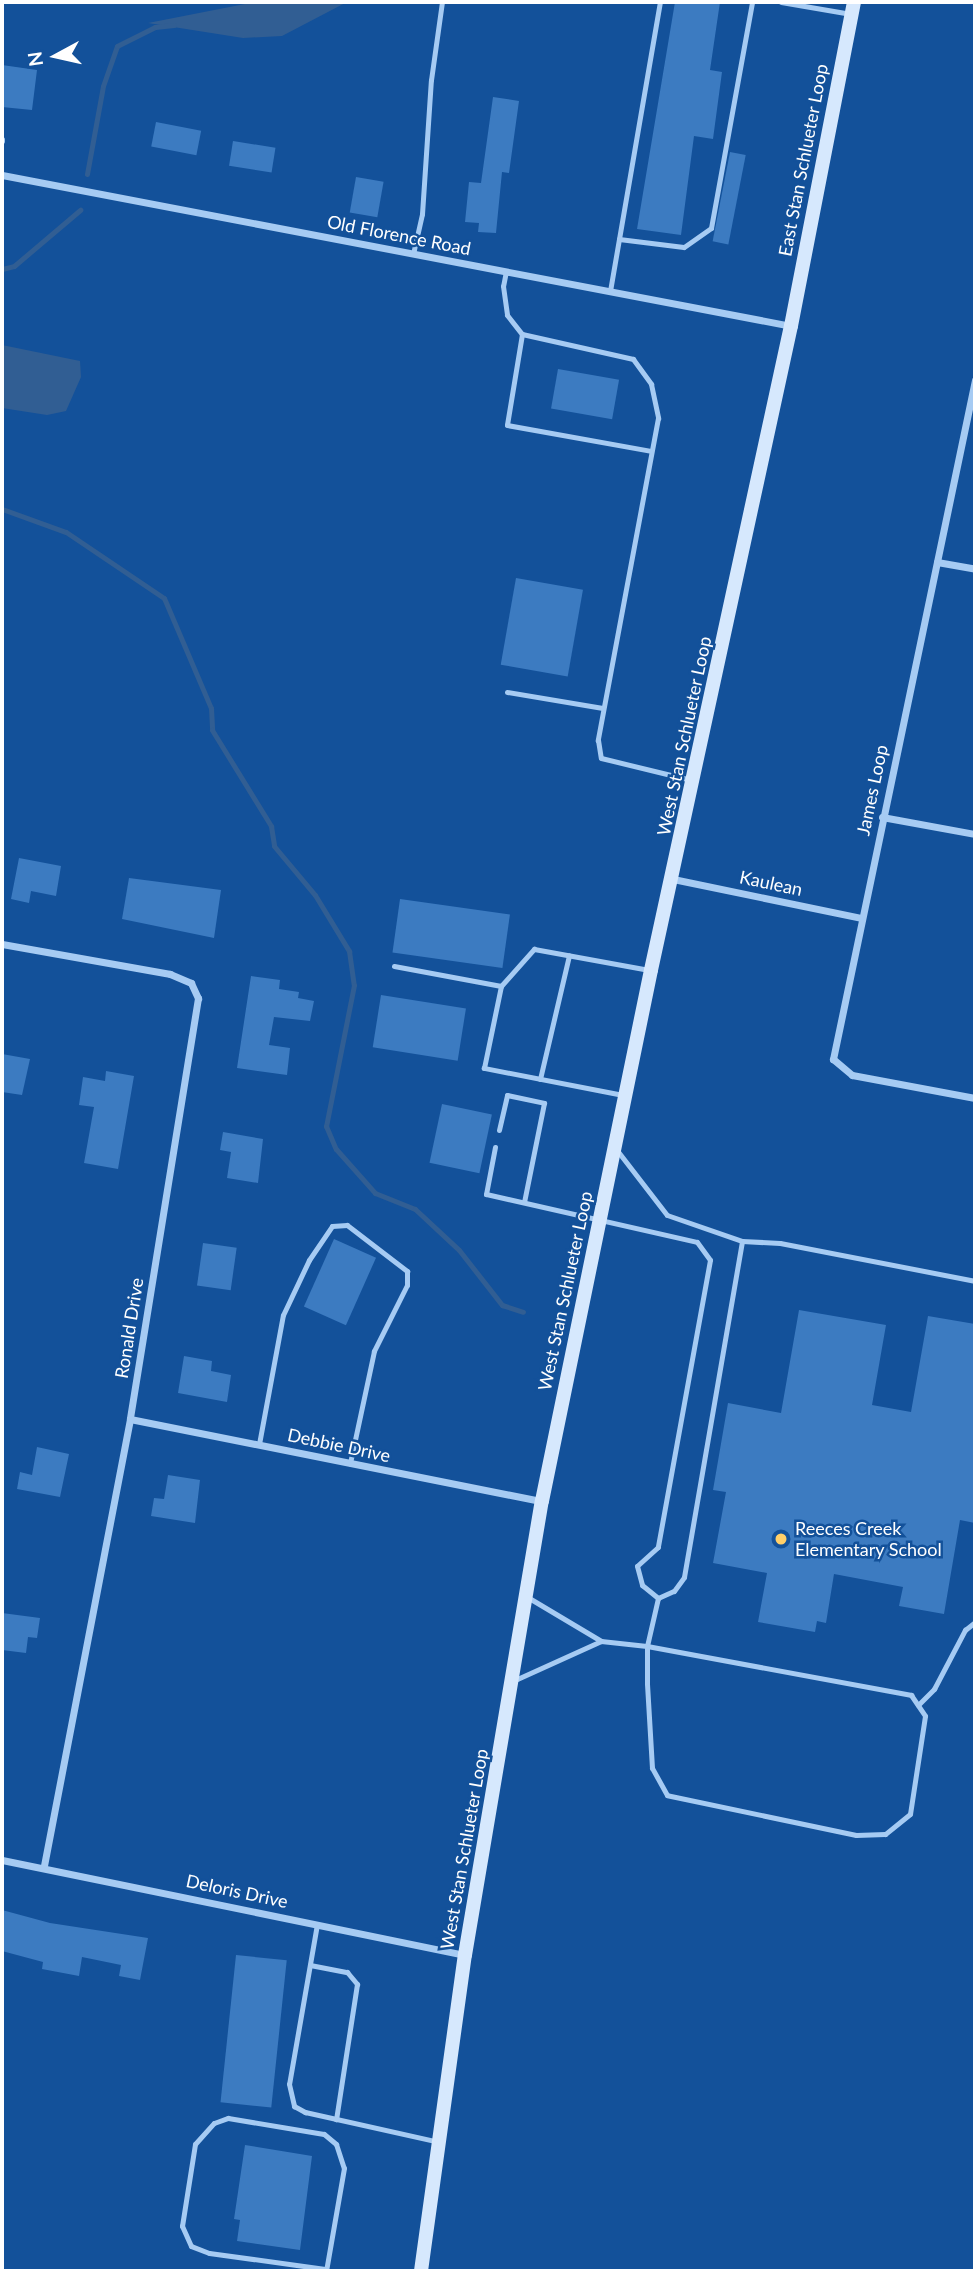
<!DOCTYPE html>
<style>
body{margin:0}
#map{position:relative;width:977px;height:2273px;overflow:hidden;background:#13519a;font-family:Lato,sans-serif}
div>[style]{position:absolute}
.water>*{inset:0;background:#315e93}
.stream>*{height:5px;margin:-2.5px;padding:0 2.5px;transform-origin:2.5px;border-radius:2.5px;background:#315e93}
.building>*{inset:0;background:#3c7bc1;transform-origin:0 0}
.lane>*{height:5px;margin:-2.5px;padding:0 2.5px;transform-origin:2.5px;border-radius:2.5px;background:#a6cbf3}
.street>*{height:7px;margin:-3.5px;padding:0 3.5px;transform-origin:3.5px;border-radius:3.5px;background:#a6cbf3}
.secondary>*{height:14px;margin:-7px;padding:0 7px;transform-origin:7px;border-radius:7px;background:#d6e8fd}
.dots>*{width:19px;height:19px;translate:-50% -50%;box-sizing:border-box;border:4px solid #13519a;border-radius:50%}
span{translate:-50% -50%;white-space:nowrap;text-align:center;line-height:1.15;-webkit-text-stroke:5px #13519a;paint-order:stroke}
.street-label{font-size:18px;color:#fff}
.poi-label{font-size:18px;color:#fff}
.left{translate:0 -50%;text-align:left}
.frame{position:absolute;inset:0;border:4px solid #fff;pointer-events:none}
.north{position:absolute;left:21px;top:21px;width:70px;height:70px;-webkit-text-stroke:5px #13519a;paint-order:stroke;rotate:262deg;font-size:19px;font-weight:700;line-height:28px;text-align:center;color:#fff}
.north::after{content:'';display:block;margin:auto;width:24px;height:32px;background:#fff;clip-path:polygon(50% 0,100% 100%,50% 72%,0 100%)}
</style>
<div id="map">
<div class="water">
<i style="clip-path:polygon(255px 2px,347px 2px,282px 36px,243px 38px,148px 23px)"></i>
<i style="clip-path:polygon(2px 345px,80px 361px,81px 377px,66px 411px,47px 415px,2px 408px)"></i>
</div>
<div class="stream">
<i style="left:87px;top:174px;width:89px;rotate:-79.7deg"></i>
<i style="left:103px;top:86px;width:42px;rotate:-70.7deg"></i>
<i style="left:117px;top:46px;width:42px;rotate:-26.6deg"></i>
<i style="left:155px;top:27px;width:19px;rotate:-6deg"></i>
<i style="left:2px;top:269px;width:12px;rotate:-14deg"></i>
<i style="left:14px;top:266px;width:87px;rotate:-40.3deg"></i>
<i style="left:2px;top:509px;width:68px;rotate:19.8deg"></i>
<i style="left:66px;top:532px;width:118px;rotate:34deg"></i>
<i style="left:164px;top:598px;width:120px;rotate:66.9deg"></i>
<i style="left:211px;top:708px;width:22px;rotate:87deg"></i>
<i style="left:212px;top:730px;width:113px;rotate:58.4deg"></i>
<i style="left:271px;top:826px;width:20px;rotate:81deg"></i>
<i style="left:274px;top:846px;width:64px;rotate:50.1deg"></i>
<i style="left:315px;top:895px;width:66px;rotate:58.7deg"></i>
<i style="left:349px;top:951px;width:34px;rotate:82deg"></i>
<i style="left:354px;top:985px;width:144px;rotate:101.2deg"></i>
<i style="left:326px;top:1126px;width:25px;rotate:67deg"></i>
<i style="left:336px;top:1149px;width:59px;rotate:48.4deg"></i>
<i style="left:375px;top:1193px;width:43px;rotate:21.8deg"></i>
<i style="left:415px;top:1209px;width:60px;rotate:43deg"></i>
<i style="left:459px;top:1250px;width:70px;rotate:52deg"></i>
<i style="left:502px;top:1305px;width:22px;rotate:18deg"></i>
</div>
<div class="building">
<i style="clip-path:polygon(675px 2px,720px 2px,710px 70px,722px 72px,713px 139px,694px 136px,681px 235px,637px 229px)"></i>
<i style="clip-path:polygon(2px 65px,37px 70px,32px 110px,2px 107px)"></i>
<i style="clip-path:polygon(493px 97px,519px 101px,509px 173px,502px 172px,496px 233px,478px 232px,479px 223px,465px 222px,469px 182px,481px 183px)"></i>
<i style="left:156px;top:122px;width:46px;height:25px;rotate:11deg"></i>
<i style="left:233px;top:141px;width:43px;height:25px;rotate:9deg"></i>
<i style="left:730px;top:152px;width:16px;height:91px;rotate:11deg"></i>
<i style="left:356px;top:177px;width:28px;height:36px;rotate:10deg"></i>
<i style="left:558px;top:369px;width:62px;height:40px;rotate:10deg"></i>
<i style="left:516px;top:578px;width:68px;height:88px;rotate:10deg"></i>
<i style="clip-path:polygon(19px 858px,61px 866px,56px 896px,31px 891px,29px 903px,11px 899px)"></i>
<i style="clip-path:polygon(129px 878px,221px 890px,214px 938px,122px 919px)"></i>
<i style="left:400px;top:899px;width:111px;height:54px;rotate:8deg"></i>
<i style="clip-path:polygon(251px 976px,280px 980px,279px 989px,299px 992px,298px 998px,314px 1001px,310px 1021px,274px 1017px,269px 1045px,290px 1048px,287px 1075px,237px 1068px)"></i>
<i style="left:381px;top:995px;width:86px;height:53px;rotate:9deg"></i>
<i style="clip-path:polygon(2px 1054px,30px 1059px,22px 1095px,2px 1092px)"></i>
<i style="clip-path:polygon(106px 1071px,134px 1076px,118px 1169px,84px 1163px,94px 1107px,79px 1105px,83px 1077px,105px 1081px)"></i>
<i style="left:442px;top:1104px;width:51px;height:60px;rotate:12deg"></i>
<i style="clip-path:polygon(223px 1132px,263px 1139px,258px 1183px,227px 1178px,231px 1152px,220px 1150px)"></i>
<i style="left:334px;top:1239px;width:46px;height:74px;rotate:24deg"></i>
<i style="left:203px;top:1243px;width:34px;height:43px;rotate:8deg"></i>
<i style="clip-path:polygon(799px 1310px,886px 1325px,872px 1405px,911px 1412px,928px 1316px,975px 1324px,975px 1523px,960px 1520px,944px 1614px,899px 1606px,903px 1587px,834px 1574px,826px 1623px,817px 1621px,815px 1632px,758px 1622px,767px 1573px,713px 1563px,726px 1492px,713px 1490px,728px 1403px,781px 1413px)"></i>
<i style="clip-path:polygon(184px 1356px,212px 1361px,211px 1371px,231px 1375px,227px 1402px,178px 1393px)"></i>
<i style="clip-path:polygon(37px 1447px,69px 1454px,60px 1497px,17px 1489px,20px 1472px,32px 1475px)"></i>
<i style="clip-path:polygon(168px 1475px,200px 1480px,195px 1523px,151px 1516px,154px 1498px,164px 1499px)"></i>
<i style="clip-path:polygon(2px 1613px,40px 1618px,37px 1638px,28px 1637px,26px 1653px,2px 1650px)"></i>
<i style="clip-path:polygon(2px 1910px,50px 1923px,148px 1938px,140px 1980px,119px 1976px,121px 1965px,82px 1957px,79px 1976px,42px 1969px,43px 1962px,2px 1951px)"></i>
<i style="left:236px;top:1955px;width:51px;height:148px;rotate:6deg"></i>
<i style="clip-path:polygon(245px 2145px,312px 2156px,300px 2250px,237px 2241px,240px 2220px,234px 2219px)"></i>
</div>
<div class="lane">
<i style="left:781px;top:2px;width:71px;rotate:9.7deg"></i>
<i style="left:2px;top:139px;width:2px;rotate:90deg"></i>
<i style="left:619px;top:239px;width:65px;rotate:7deg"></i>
<i style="left:684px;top:247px;width:33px;rotate:-35deg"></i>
<i style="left:711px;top:228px;width:230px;rotate:-79.7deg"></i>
<i style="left:413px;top:254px;width:41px;rotate:-77.3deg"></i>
<i style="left:422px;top:214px;width:134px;rotate:-86.2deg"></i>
<i style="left:431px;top:80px;width:79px;rotate:-82deg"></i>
<i style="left:506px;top:271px;width:15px;rotate:101deg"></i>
<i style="left:503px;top:286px;width:29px;rotate:82deg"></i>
<i style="left:507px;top:315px;width:24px;rotate:52deg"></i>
<i style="left:522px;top:334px;width:114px;rotate:12.7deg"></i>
<i style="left:633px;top:359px;width:31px;rotate:54deg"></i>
<i style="left:651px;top:384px;width:35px;rotate:78deg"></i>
<i style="left:658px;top:418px;width:328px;rotate:100.6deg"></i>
<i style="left:598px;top:740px;width:18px;rotate:81deg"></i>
<i style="left:601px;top:758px;width:93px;rotate:13.7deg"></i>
<i style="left:610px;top:291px;width:293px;rotate:-80.2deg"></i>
<i style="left:522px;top:334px;width:92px;rotate:99.4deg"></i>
<i style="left:507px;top:425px;width:146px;rotate:10.2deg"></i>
<i style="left:507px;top:692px;width:97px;rotate:9.5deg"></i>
<i style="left:394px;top:966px;width:109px;rotate:10.6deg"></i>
<i style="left:540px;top:1079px;width:127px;rotate:-76.8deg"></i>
<i style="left:623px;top:1095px;width:142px;rotate:-169deg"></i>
<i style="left:484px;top:1068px;width:84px;rotate:-78.3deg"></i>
<i style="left:501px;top:986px;width:50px;rotate:-48.3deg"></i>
<i style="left:534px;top:949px;width:117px;rotate:10.3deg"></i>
<i style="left:499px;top:1130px;width:36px;rotate:-77deg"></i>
<i style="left:507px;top:1095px;width:38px;rotate:12deg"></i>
<i style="left:544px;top:1103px;width:101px;rotate:101.4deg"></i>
<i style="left:495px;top:1147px;width:48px;rotate:100.8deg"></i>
<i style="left:486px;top:1194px;width:216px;rotate:12.8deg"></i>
<i style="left:697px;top:1242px;width:22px;rotate:54deg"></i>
<i style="left:710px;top:1260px;width:292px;rotate:100.3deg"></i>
<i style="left:658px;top:1547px;width:28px;rotate:138deg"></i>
<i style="left:637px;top:1566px;width:20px;rotate:75deg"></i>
<i style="left:642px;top:1585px;width:21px;rotate:39deg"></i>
<i style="left:658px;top:1598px;width:17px;rotate:-24deg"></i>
<i style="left:674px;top:1591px;width:17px;rotate:-54deg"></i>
<i style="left:684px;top:1577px;width:341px;rotate:-80.2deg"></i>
<i style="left:616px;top:1149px;width:83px;rotate:52.3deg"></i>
<i style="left:667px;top:1215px;width:79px;rotate:19.1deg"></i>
<i style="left:742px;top:1241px;width:38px;rotate:3deg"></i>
<i style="left:780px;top:1243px;width:199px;rotate:11deg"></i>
<i style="left:259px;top:1444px;width:131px;rotate:-79.5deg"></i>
<i style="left:283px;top:1315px;width:61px;rotate:-64.7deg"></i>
<i style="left:309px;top:1260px;width:41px;rotate:-55.9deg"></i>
<i style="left:332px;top:1226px;width:15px;rotate:-4deg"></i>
<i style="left:347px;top:1225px;width:76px;rotate:37.5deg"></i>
<i style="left:407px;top:1271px;width:14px;rotate:90deg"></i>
<i style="left:407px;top:1285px;width:74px;rotate:116.6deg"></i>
<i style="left:374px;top:1351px;width:115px;rotate:102.1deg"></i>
<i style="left:529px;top:1598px;width:84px;rotate:30.8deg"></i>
<i style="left:601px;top:1641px;width:46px;rotate:6.2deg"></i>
<i style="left:647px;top:1646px;width:269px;rotate:10.5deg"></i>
<i style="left:911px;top:1695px;width:25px;rotate:56deg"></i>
<i style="left:925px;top:1716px;width:99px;rotate:98.7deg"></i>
<i style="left:910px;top:1814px;width:32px;rotate:141deg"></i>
<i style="left:885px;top:1834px;width:29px;rotate:178deg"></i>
<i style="left:856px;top:1835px;width:193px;rotate:-168.1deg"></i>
<i style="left:667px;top:1795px;width:31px;rotate:-119deg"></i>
<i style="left:652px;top:1768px;width:85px;rotate:-93.4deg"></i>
<i style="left:647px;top:1683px;width:37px;rotate:-90deg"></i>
<i style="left:647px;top:1646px;width:49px;rotate:-77.1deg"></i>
<i style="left:515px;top:1680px;width:94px;rotate:-24.4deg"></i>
<i style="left:918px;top:1705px;width:23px;rotate:-45deg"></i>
<i style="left:934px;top:1689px;width:67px;rotate:-62.3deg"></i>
<i style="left:965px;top:1630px;width:13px;rotate:-39deg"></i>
<i style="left:317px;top:1924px;width:162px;rotate:99.9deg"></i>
<i style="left:289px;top:2084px;width:23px;rotate:77deg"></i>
<i style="left:294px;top:2106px;width:13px;rotate:29deg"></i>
<i style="left:305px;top:2112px;width:137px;rotate:12.6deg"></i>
<i style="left:310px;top:1965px;width:38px;rotate:11deg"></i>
<i style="left:347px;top:1972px;width:16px;rotate:50deg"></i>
<i style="left:357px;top:1984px;width:137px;rotate:98.8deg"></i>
<i style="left:325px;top:2269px;width:117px;rotate:-172.1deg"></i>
<i style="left:209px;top:2253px;width:19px;rotate:-159deg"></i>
<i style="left:191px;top:2246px;width:22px;rotate:-114deg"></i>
<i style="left:182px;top:2226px;width:83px;rotate:-81deg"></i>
<i style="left:195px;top:2144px;width:28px;rotate:-48deg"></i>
<i style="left:214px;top:2123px;width:15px;rotate:-20deg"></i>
<i style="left:228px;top:2118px;width:97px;rotate:9.5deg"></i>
<i style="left:324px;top:2134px;width:16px;rotate:40deg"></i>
<i style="left:336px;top:2144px;width:25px;rotate:72deg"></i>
<i style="left:344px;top:2168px;width:105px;rotate:99.9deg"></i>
</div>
<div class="street">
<i style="left:2px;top:175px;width:803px;rotate:10.83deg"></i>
<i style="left:975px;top:380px;width:694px;rotate:101.81deg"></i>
<i style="left:833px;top:1059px;width:25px;rotate:40deg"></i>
<i style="left:852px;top:1075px;width:125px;rotate:10.6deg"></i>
<i style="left:937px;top:562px;width:39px;rotate:10deg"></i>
<i style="left:882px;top:817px;width:95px;rotate:10.4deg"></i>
<i style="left:673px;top:879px;width:193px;rotate:11.7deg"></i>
<i style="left:2px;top:944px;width:171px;rotate:10.1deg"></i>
<i style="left:170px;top:974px;width:23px;rotate:23deg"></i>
<i style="left:191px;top:983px;width:17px;rotate:65deg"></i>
<i style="left:198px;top:998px;width:426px;rotate:99.2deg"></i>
<i style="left:130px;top:1419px;width:456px;rotate:100.9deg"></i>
<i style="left:130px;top:1419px;width:420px;rotate:11.3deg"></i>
<i style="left:2px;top:1860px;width:473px;rotate:11.6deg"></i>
</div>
<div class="secondary">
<i style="left:421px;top:2271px;width:319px;rotate:-82.1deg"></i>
<i style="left:465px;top:1955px;width:460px;rotate:-80.4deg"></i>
<i style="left:542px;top:1501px;width:542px;rotate:-78.4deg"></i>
<i style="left:651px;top:970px;width:659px;rotate:-77.74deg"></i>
<i style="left:791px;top:326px;width:330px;rotate:-79deg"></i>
</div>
<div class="dots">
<i style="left:781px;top:1539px;background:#ffcf69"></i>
</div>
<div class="street-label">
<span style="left:803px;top:160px;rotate:-79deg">East Stan Schlueter Loop</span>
<span style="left:399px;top:235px;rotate:11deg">Old Florence Road</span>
<span style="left:684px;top:736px;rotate:-78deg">West Stan Schlueter Loop</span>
<span style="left:872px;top:790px;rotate:-78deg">James Loop</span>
<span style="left:771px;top:883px;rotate:12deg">Kaulean</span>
<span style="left:565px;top:1291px;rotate:-78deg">West Stan Schlueter Loop</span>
<span style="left:129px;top:1328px;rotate:-81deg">Ronald Drive</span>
<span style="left:339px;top:1445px;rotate:12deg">Debbie Drive</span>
<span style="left:464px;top:1849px;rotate:-80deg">West Stan Schlueter Loop</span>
<span style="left:237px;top:1891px;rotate:12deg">Deloris Drive</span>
</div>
<div class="poi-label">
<span class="left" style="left:795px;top:1539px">Reeces Creek<br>Elementary School</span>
</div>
<div class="frame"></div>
<div class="north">N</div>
</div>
